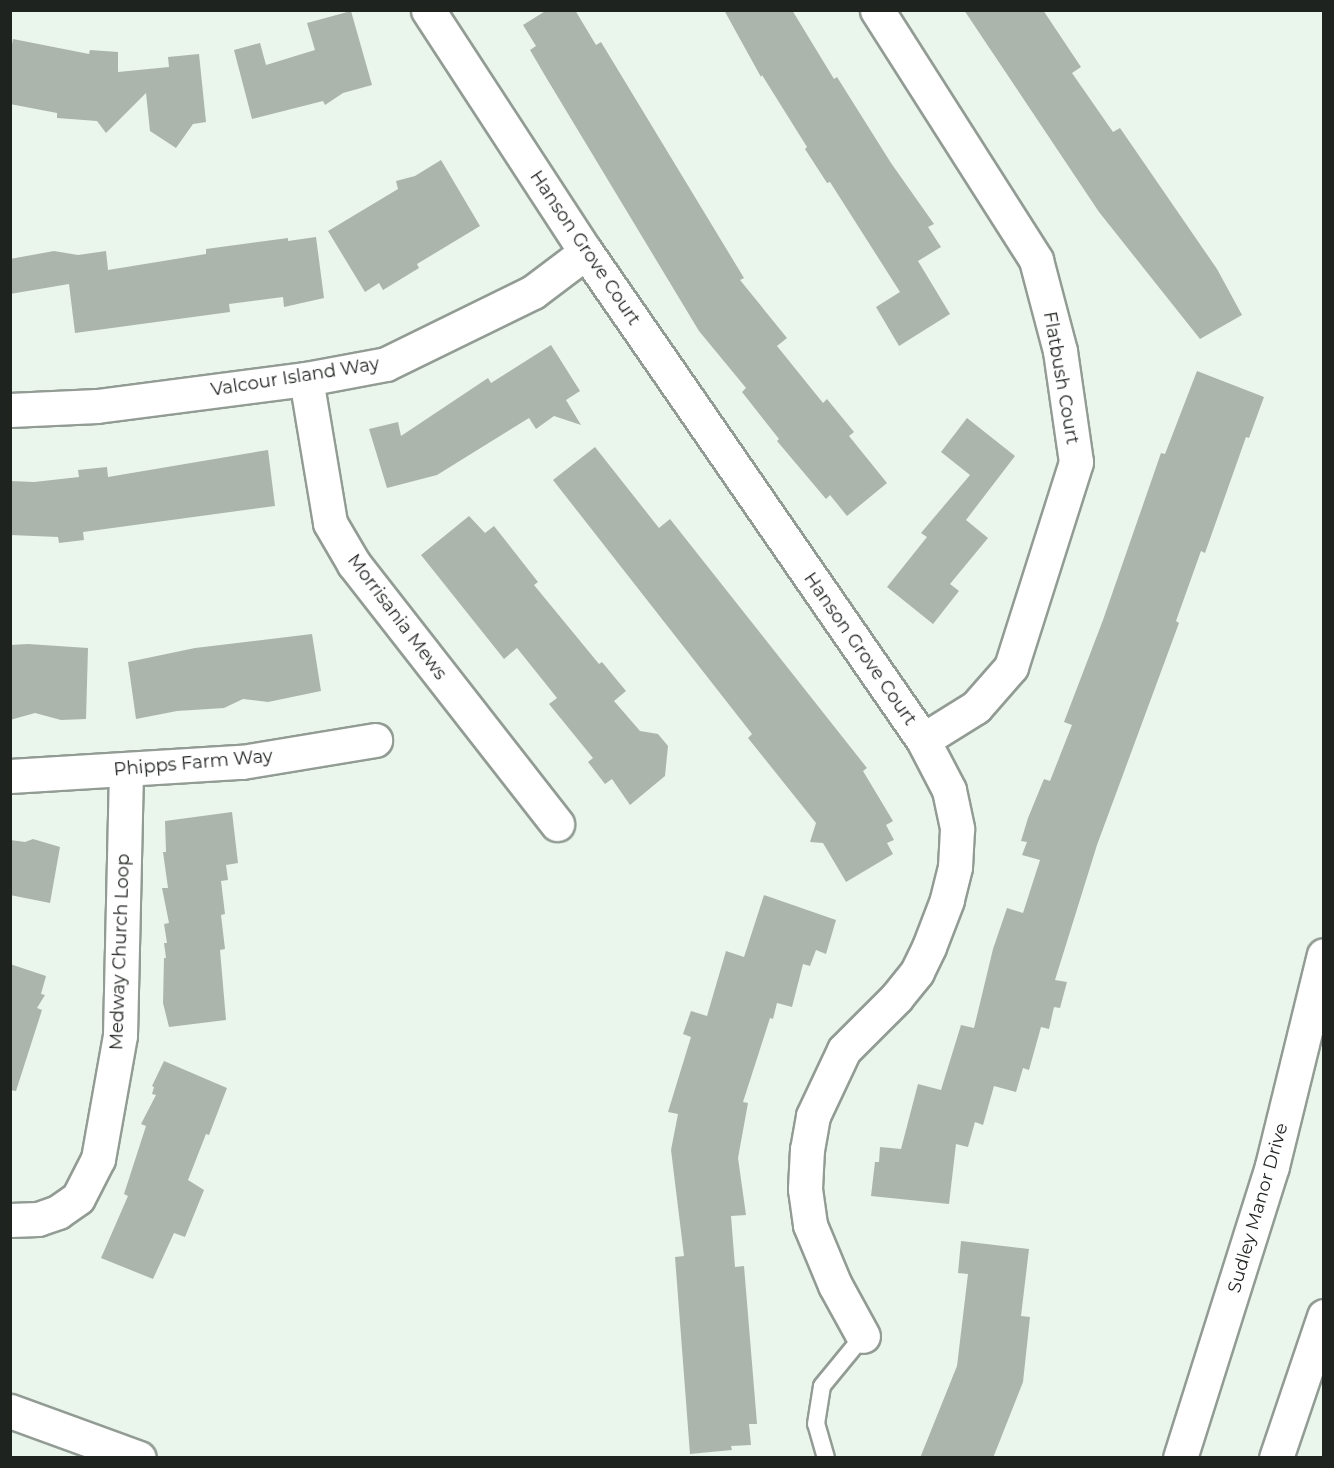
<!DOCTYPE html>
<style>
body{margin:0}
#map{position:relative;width:1334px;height:1468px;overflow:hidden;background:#eaf5eb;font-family:Montserrat,sans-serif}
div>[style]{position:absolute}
.building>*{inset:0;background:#abb5ac}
.roads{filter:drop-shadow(2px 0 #929c94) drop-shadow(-2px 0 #929c94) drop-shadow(0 2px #929c94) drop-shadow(0 -2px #929c94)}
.service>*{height:16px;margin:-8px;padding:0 8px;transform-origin:8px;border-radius:8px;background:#fff}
.minor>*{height:33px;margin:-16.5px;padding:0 16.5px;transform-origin:16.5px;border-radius:16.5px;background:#fff}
.tertiary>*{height:33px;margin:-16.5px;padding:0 16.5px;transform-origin:16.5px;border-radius:16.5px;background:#fff}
.secondary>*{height:33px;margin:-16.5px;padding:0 16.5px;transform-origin:16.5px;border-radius:16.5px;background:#fff}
span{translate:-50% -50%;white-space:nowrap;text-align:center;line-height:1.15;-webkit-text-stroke:6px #fff;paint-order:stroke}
.street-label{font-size:18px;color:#1f231f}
.frame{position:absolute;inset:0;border:12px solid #1f231f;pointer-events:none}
</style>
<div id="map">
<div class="building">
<i style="clip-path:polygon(547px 10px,575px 10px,596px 45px,601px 42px,744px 278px,740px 280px,787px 338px,777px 346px,823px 403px,827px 399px,854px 432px,849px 436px,887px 483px,847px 516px,830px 495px,826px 499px,777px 441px,779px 439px,742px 392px,746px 388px,699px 331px,547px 79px,530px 50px,536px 46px,523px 25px)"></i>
<i style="clip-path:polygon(724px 10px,792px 10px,834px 79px,837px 77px,891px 163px,934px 224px,928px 227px,941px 247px,918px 261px,950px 314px,899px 346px,876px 307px,900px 292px,830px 182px,827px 183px,805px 149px,807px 147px,762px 75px,761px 77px)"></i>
<i style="clip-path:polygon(964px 10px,1043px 10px,1081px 67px,1072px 73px,1113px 132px,1120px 128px,1217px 269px,1242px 315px,1200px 339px,1099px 212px)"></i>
<i style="clip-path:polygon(351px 11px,372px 85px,343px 93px,325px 105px,323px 101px,252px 119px,234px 50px,260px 43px,266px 65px,315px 50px,307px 23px)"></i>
<i style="clip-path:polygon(13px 39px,89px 54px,90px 50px,118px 52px,118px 72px,169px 67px,168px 57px,199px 54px,206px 122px,193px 124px,176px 148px,150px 131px,146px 93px,106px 133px,97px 121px,57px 118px,57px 113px,10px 104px,10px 55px)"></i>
<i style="clip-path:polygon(441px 160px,480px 226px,417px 264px,419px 268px,383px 290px,379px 283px,365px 292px,328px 231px,398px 189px,396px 181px,415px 176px)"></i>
<i style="clip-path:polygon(316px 237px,324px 298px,284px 307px,283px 297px,229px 304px,230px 312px,75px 333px,69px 284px,10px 294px,10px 259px,54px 251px,78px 255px,106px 251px,108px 270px,206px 254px,206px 249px,288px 238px,288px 241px)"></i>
<i style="clip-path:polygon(551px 345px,580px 391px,566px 400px,581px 425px,554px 416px,536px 429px,529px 418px,437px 475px,387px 488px,369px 429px,398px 422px,401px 436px,488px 378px,491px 383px)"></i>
<i style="clip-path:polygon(1197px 371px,1264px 397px,1249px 438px,1246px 437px,1205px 553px,1201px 551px,1176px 621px,1179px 623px,1097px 845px,1055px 980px,1067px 982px,1060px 1008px,1054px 1007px,1049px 1029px,1041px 1027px,1029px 1070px,1023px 1068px,1016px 1092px,994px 1086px,983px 1125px,975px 1122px,968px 1147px,956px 1144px,949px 1204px,871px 1196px,875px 1162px,879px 1162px,880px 1147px,901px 1149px,918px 1084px,941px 1090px,961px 1025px,974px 1028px,993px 949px,1007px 908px,1023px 913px,1040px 860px,1022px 855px,1027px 842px,1021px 841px,1028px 818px,1044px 779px,1050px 781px,1072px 725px,1064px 722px,1103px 620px,1161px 453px,1165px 454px)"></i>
<i style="clip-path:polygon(967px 418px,1015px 456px,966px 520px,988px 538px,950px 584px,959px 591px,933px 624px,887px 587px,927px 537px,921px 533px,970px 475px,941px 452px)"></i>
<i style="clip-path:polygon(595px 447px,659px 528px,670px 519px,867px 768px,863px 771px,893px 821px,886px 825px,894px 840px,887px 843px,893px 854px,846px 882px,823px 843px,810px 842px,816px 823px,748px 738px,752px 734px,553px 480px)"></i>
<i style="clip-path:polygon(268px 450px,275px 506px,83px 532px,84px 540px,59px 543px,58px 537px,10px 535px,10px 481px,34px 482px,79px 477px,78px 470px,107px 467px,108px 477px)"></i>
<i style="clip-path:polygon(469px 516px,485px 533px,494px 526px,538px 582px,534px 585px,599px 664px,602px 662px,626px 691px,614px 701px,640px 731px,658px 734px,668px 746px,665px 776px,630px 805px,612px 779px,605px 784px,588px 762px,593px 758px,549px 704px,557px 698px,517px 648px,504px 659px,421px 555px)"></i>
<i style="clip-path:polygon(312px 634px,321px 691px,268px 702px,243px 699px,224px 708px,177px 711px,136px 719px,128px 662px,195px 648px)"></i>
<i style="clip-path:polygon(28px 644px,88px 648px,86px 719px,61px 720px,35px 713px,10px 720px,10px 645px)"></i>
<i style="clip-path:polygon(232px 812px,238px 863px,226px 865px,228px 880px,221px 881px,225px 914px,221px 915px,225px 949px,220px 950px,226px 1020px,169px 1027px,163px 1003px,164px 958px,166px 958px,164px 943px,167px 943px,164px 924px,169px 923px,162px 888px,168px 888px,163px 852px,166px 852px,165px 821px)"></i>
<i style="clip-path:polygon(33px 839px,60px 847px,50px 903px,10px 895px,10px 840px,25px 842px)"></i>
<i style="clip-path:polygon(764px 895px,836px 920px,826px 954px,816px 950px,810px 966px,803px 964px,792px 1007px,777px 1003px,773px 1019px,770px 1018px,743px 1102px,748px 1103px,738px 1158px,746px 1215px,731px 1216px,735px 1267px,744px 1266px,757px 1424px,749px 1424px,751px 1445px,731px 1446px,732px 1450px,690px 1454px,675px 1257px,684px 1256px,671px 1150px,678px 1114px,668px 1112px,691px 1037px,683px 1034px,691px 1011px,707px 1016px,726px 951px,744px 957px)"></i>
<i style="clip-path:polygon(10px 964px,46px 976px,41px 994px,45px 995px,37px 1008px,42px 1010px,16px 1091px,10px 1090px)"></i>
<i style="clip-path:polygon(164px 1061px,227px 1088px,209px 1135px,206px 1134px,188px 1180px,204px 1190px,185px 1237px,174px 1233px,153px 1279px,101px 1258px,128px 1196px,124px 1194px,146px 1126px,141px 1124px,156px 1095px,152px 1094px,154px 1087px,152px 1086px)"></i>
<i style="clip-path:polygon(961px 1241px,1029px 1249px,1021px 1316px,1030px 1317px,1023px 1382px,993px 1458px,920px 1458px,957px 1366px,968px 1274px,958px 1273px)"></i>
</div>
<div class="roads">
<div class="service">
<i style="left:826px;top:1458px;width:35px;rotate:-106deg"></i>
<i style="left:816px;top:1424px;width:38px;rotate:-81deg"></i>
<i style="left:822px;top:1386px;width:65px;rotate:-50.6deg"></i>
</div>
<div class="minor">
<i style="left:428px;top:10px;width:289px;rotate:56.9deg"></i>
<i style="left:586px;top:252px;width:593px;rotate:55.37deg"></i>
<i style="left:923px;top:740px;width:56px;rotate:62.5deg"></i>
<i style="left:949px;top:790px;width:40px;rotate:78deg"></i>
<i style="left:957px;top:829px;width:38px;rotate:93deg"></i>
<i style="left:955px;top:867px;width:34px;rotate:104deg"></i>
<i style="left:947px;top:900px;width:50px;rotate:111deg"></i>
<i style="left:929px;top:947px;width:28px;rotate:116deg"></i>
<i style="left:917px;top:972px;width:32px;rotate:129deg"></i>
<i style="left:897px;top:997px;width:75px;rotate:135deg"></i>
<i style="left:844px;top:1050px;width:73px;rotate:115.2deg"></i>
<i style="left:813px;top:1116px;width:34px;rotate:100deg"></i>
<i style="left:807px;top:1149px;width:40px;rotate:92.9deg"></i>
<i style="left:805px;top:1189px;width:36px;rotate:82deg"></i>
<i style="left:810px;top:1225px;width:65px;rotate:67.4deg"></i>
<i style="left:835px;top:1285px;width:58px;rotate:61.2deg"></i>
<i style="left:877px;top:10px;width:296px;rotate:57.5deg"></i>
<i style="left:1036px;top:260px;width:94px;rotate:75.2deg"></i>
<i style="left:1060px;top:351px;width:112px;rotate:81.8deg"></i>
<i style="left:1076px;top:462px;width:215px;rotate:107.6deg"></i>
<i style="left:1011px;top:667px;width:53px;rotate:131.2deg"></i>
<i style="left:976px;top:707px;width:62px;rotate:148.1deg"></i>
<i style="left:306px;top:379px;width:146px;rotate:80.5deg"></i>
<i style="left:330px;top:523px;width:48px;rotate:59.7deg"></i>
<i style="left:354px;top:564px;width:330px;rotate:52deg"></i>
<i style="left:10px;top:410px;width:87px;rotate:-2.6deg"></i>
<i style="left:97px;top:406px;width:211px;rotate:-7.4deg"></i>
<i style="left:306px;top:379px;width:81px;rotate:-10.6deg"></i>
<i style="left:386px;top:364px;width:164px;rotate:-26.1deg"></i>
<i style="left:533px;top:292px;width:66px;rotate:-37deg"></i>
<i style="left:10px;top:776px;width:232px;rotate:-3.5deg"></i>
<i style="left:242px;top:762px;width:135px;rotate:-9.4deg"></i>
<i style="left:10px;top:1220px;width:28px;rotate:-2deg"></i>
<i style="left:38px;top:1219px;width:21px;rotate:-19deg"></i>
<i style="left:58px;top:1212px;width:24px;rotate:-35deg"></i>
<i style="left:78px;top:1198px;width:44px;rotate:-62.9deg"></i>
<i style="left:98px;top:1159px;width:126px;rotate:-79.9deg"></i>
<i style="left:120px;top:1035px;width:265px;rotate:-88.7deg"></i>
</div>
<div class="tertiary">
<i style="left:10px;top:1411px;width:137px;rotate:20deg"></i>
</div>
<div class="secondary">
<i style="left:1180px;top:1458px;width:306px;rotate:-72.5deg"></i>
<i style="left:1272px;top:1166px;width:217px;rotate:-76.2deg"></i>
<i style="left:1276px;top:1458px;width:150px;rotate:-71.3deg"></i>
</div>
</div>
<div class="street-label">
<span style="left:585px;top:248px;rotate:56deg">Hanson Grove Court</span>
<span style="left:295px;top:377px;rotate:-9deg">Valcour Island Way</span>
<span style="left:1061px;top:378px;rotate:80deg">Flatbush Court</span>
<span style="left:397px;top:617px;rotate:53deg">Morrisania Mews</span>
<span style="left:860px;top:649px;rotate:55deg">Hanson Grove Court</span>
<span style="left:193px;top:763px;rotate:-5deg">Phipps Farm Way</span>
<span style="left:120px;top:952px;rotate:-88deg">Medway Church Loop</span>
<span style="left:1258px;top:1208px;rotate:-74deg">Sudley Manor Drive</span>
</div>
<div class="frame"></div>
</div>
